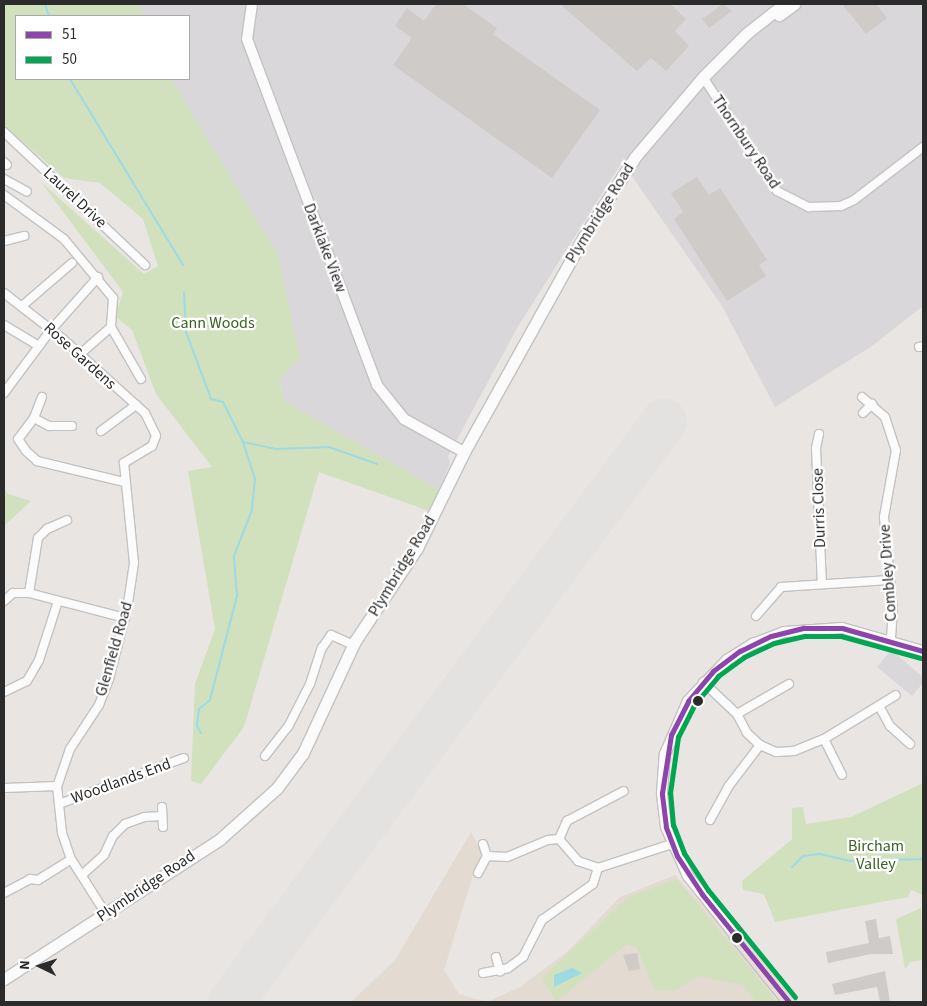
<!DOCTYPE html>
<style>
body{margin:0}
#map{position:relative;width:927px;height:1006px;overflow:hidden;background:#e9e5e2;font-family:"Source Sans 3",sans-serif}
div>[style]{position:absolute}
.industrial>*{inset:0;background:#d9d7d9}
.education>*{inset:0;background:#e3dbd1}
.green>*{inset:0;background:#d1e1be}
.water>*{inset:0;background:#9ddae3}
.stream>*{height:2px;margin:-1px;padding:0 1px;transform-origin:1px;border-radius:1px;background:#9ddae3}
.runway>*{height:46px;margin:-23px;padding:0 23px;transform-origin:23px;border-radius:23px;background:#e4e2e0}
.building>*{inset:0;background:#cecbc9}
.roads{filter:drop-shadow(1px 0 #c3c2c2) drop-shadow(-1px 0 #c3c2c2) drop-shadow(0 1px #c3c2c2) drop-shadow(0 -1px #c3c2c2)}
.minor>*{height:8px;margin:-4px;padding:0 4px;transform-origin:4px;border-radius:4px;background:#fcfbfb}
.tertiary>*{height:10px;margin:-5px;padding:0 5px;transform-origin:5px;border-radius:5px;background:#fcfbfb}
.secondary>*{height:11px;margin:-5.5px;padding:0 5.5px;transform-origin:5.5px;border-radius:5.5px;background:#fcfbfb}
.primary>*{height:12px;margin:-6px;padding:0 6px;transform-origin:6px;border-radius:6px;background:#e5dfd6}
.bus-1>*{height:5px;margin:-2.5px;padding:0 2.5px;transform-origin:2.5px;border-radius:2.5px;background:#8e44ad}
.bus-2>*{height:5px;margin:-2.5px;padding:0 2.5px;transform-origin:2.5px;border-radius:2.5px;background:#00a651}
.dots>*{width:14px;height:14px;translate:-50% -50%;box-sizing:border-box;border:2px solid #fff;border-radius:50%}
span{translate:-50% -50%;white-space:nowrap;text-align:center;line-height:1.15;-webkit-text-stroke:4.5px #fff;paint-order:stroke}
.street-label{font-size:16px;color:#2b2b2b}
.park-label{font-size:16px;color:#386321}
.frame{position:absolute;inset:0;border:5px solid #2b2b2b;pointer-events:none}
.legend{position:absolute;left:15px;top:15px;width:175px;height:65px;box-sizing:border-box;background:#fff;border:1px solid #aaa;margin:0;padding:6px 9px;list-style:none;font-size:15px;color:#2b2b2b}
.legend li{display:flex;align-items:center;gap:10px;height:25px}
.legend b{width:25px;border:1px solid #aaa}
.north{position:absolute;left:15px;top:941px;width:50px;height:50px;-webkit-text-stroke:4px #fff;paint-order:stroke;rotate:274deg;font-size:14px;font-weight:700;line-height:20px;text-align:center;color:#2b2b2b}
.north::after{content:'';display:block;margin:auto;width:18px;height:22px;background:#2b2b2b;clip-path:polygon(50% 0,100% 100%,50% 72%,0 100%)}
</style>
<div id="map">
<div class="industrial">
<i style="clip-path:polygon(141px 4px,923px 4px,923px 306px,872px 346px,775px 407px,722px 306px,622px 162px,517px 328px,448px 456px,450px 463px,439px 490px,284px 401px,279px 380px,278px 255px,171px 79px,189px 79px,189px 16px,143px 16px)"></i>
<i style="clip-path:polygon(891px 650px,923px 677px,923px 683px,912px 696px,877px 667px)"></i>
</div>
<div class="education">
<i style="clip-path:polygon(471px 832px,483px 855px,474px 872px,444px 970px,459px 994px,487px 1002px,520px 987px,568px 951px,620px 897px,675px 875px,730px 936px,778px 1002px,351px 1002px,395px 960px)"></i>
</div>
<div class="green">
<i style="clip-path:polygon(4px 4px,141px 4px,143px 16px,16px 16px,16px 79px,171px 79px,278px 255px,300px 358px,279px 380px,284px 401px,439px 490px,429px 511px,319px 472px,244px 727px,201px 784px,191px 781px,195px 684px,215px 629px,188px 471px,212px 467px,156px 394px,132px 330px,115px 316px,123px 292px,41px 182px,144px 274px,158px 266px,143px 219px,100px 183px,64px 178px,4px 125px)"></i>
<i style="clip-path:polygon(4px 488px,8px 494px,31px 501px,4px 526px)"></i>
<i style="clip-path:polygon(923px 783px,923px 895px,911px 890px,908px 897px,775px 922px,764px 894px,743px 890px,742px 881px,792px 839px,792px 808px,803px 807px,806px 824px,851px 817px)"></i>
<i style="clip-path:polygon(677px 879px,778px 1002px,756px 1002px,743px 985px,697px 976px,675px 991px,655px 990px,637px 948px,627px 944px,556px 1002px,542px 978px,628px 897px)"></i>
<i style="clip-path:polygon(921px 908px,923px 960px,910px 962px,905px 969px,896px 919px)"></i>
</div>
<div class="water">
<i style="clip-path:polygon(572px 968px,582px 973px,554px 987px,554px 975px)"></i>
</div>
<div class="stream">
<i style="left:45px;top:4px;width:13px;rotate:72deg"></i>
<i style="left:70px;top:79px;width:218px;rotate:58.7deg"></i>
<i style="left:184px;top:292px;width:40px;rotate:87.1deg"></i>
<i style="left:186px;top:332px;width:72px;rotate:69.5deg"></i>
<i style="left:211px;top:399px;width:12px;rotate:14deg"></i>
<i style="left:223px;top:402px;width:45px;rotate:63.4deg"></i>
<i style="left:243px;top:442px;width:39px;rotate:72deg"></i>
<i style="left:255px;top:479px;width:31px;rotate:96deg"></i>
<i style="left:252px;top:510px;width:49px;rotate:111.4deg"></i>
<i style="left:234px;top:556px;width:40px;rotate:85.7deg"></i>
<i style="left:237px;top:596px;width:107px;rotate:104.6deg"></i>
<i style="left:210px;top:700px;width:14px;rotate:141deg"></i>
<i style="left:199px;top:709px;width:17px;rotate:97deg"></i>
<i style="left:197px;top:726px;width:8px;rotate:60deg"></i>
<i style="left:243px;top:442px;width:34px;rotate:12deg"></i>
<i style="left:276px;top:449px;width:53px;rotate:-2.2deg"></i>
<i style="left:329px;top:447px;width:51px;rotate:19.5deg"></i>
<i style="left:792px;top:867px;width:16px;rotate:-45deg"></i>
<i style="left:803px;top:856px;width:17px;rotate:-7deg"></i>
<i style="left:820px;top:854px;width:31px;rotate:13deg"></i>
<i style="left:850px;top:861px;width:73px;rotate:-1.6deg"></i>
</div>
<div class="runway">
<i style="left:231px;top:1002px;width:724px;rotate:-53.26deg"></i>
</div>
<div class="building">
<i style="clip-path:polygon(436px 4px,463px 4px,497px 28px,493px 34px,600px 110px,552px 178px,393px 65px,412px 38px,395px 26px,407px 8px,424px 21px)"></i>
<i style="clip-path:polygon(560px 4px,670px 4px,686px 19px,675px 31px,689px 46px,666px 71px,651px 58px,637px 71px)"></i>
<i style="clip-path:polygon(723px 4px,732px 11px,709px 28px,702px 19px)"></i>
<i style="clip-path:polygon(842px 4px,876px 4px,887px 18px,866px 34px)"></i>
<i style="clip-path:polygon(697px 177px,709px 195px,720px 188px,767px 260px,759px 265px,766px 276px,727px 301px,674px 219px,683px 212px,671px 193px)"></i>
<i style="clip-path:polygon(876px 919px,879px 938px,890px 936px,893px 954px,871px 954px,828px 963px,826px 952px,869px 943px,865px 921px)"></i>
<i style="clip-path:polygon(637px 953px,640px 969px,629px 971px,623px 955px)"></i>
<i style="clip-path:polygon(885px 971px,890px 1002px,880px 1002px,877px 987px,835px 995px,832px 984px)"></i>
</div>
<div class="roads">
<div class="minor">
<i style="left:703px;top:77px;width:136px;rotate:57deg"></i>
<i style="left:777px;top:191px;width:36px;rotate:27deg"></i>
<i style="left:809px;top:207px;width:32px;rotate:-2deg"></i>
<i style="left:841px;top:206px;width:14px;rotate:-25deg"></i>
<i style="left:854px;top:200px;width:87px;rotate:-37.5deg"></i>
<i style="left:4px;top:132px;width:194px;rotate:43.3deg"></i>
<i style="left:4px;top:162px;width:4px;rotate:45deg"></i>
<i style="left:4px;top:179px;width:26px;rotate:29deg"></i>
<i style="left:4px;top:195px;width:74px;rotate:36.3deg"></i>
<i style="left:64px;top:239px;width:77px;rotate:50.3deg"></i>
<i style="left:113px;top:298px;width:29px;rotate:94deg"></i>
<i style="left:111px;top:327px;width:41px;rotate:138.9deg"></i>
<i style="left:4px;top:241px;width:21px;rotate:-14deg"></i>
<i style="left:4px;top:293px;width:75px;rotate:37.9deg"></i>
<i style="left:63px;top:339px;width:110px;rotate:42.1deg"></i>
<i style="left:145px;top:413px;width:25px;rotate:64deg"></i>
<i style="left:156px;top:436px;width:11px;rotate:112deg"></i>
<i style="left:152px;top:446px;width:33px;rotate:149deg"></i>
<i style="left:124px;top:463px;width:100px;rotate:84.3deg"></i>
<i style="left:134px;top:563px;width:48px;rotate:98.5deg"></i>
<i style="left:127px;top:610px;width:71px;rotate:104.6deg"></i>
<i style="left:109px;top:679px;width:28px;rotate:111deg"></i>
<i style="left:99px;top:705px;width:53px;rotate:123.4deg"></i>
<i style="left:70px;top:749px;width:39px;rotate:109deg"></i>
<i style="left:57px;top:786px;width:47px;rotate:83.9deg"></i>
<i style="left:62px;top:833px;width:28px;rotate:71deg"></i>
<i style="left:71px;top:859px;width:65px;rotate:57.5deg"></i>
<i style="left:22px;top:306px;width:66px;rotate:-40.7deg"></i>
<i style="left:4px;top:325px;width:41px;rotate:31deg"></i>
<i style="left:111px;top:327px;width:60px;rotate:60deg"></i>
<i style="left:919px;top:347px;width:4px;rotate:-14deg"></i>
<i style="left:4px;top:393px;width:79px;rotate:-53.3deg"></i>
<i style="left:51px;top:330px;width:71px;rotate:-48.4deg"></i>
<i style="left:42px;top:397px;width:22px;rotate:111deg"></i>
<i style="left:34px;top:418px;width:26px;rotate:127deg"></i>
<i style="left:18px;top:439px;width:14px;rotate:56deg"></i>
<i style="left:26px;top:451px;width:15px;rotate:42deg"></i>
<i style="left:37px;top:461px;width:89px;rotate:13.6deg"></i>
<i style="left:862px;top:397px;width:30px;rotate:41deg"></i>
<i style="left:885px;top:417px;width:35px;rotate:72deg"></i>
<i style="left:896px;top:450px;width:68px;rotate:100.2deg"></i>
<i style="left:884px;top:517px;width:92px;rotate:84.4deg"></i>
<i style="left:893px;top:609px;width:32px;rotate:94deg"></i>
<i style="left:863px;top:413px;width:13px;rotate:-45deg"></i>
<i style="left:34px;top:418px;width:17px;rotate:28deg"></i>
<i style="left:49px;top:426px;width:23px"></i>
<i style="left:101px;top:431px;width:44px;rotate:-36.6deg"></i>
<i style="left:819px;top:434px;width:14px;rotate:102deg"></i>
<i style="left:816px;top:448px;width:135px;rotate:87.5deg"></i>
<i style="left:29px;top:593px;width:56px;rotate:-80.7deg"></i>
<i style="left:38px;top:538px;width:13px;rotate:-45deg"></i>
<i style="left:47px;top:529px;width:22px;rotate:-24deg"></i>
<i style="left:4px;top:601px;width:12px;rotate:-42deg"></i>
<i style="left:13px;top:593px;width:16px"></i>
<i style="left:29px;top:593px;width:99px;rotate:14.6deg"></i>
<i style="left:756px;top:616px;width:38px;rotate:-49deg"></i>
<i style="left:781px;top:587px;width:109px;rotate:-3.7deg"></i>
<i style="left:703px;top:682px;width:47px;rotate:43.3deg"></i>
<i style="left:737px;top:714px;width:21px;rotate:62deg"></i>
<i style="left:747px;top:733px;width:18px;rotate:43deg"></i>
<i style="left:760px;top:745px;width:17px;rotate:24deg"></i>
<i style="left:776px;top:752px;width:18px;rotate:-3deg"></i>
<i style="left:794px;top:751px;width:32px;rotate:-22deg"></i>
<i style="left:824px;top:739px;width:84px;rotate:-31.4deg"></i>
<i style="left:4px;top:692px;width:25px;rotate:-26deg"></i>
<i style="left:27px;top:681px;width:24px;rotate:-60deg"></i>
<i style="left:39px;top:660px;width:62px;rotate:-72.1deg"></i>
<i style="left:879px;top:706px;width:23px;rotate:61deg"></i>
<i style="left:890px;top:726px;width:27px;rotate:42deg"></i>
<i style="left:737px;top:714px;width:60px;rotate:-30deg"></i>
<i style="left:824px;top:739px;width:40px;rotate:63.4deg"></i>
<i style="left:265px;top:756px;width:37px;rotate:-52deg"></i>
<i style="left:288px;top:727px;width:48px;rotate:-62.9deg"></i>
<i style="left:310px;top:684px;width:38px;rotate:-72deg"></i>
<i style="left:322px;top:648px;width:16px;rotate:-55deg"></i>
<i style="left:331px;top:635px;width:24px;rotate:24deg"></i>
<i style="left:4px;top:788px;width:53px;rotate:-2.2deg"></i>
<i style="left:59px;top:804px;width:133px;rotate:-20.2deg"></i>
<i style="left:162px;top:807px;width:20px;rotate:87deg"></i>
<i style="left:710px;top:820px;width:38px;rotate:-61deg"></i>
<i style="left:728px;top:787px;width:53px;rotate:-52.7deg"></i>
<i style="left:559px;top:839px;width:20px;rotate:-66deg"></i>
<i style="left:567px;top:821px;width:64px;rotate:-27.8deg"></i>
<i style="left:483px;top:844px;width:13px;rotate:72deg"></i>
<i style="left:478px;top:873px;width:19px;rotate:-62deg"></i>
<i style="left:487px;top:856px;width:20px;rotate:3deg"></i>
<i style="left:507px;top:857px;width:44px;rotate:-22.5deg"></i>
<i style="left:548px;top:840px;width:11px;rotate:-5deg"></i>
<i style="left:559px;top:839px;width:29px;rotate:49deg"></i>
<i style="left:578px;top:861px;width:21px;rotate:19deg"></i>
<i style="left:598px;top:868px;width:78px;rotate:-18deg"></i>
<i style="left:83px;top:874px;width:28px;rotate:-42deg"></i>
<i style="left:104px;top:855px;width:21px;rotate:-65deg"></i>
<i style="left:113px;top:836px;width:17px;rotate:-45deg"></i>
<i style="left:125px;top:824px;width:20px;rotate:-20deg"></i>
<i style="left:144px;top:817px;width:18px;rotate:-3deg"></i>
<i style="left:4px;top:893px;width:30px;rotate:-28deg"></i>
<i style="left:30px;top:879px;width:8px;rotate:7deg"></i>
<i style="left:38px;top:880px;width:39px;rotate:-32deg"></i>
<i style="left:496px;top:957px;width:15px;rotate:74deg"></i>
<i style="left:483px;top:973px;width:25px;rotate:-11deg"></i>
<i style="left:508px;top:968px;width:19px;rotate:-36deg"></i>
<i style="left:523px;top:957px;width:42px;rotate:-62.8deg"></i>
<i style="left:542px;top:920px;width:62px;rotate:-35.2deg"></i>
<i style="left:593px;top:884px;width:17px;rotate:-73deg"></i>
</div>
<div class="tertiary">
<i style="left:252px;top:4px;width:35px;rotate:98deg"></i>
<i style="left:247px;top:39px;width:370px;rotate:69.4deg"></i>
<i style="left:377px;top:385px;width:43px;rotate:51.5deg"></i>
<i style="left:404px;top:419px;width:68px;rotate:28.8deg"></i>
<i style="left:735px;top:935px;width:75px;rotate:-128.5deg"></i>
<i style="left:688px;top:876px;width:54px;rotate:-114.2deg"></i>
<i style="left:666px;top:827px;width:34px;rotate:-97deg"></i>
<i style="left:662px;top:793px;width:39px;rotate:-86deg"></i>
<i style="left:665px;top:754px;width:58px;rotate:-66.5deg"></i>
<i style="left:688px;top:701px;width:57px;rotate:-46.4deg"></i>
<i style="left:727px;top:660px;width:31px;rotate:-32deg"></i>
<i style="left:753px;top:644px;width:33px;rotate:-21deg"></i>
<i style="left:784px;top:632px;width:58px;rotate:-3.9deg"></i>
<i style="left:842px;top:628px;width:84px;rotate:15.9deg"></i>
</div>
<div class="secondary">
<i style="left:779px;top:15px;width:19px;rotate:-36deg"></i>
<i style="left:4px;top:979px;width:257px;rotate:-32.9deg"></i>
<i style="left:220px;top:839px;width:76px;rotate:-41.8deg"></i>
<i style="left:277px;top:788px;width:44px;rotate:-53.4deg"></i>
<i style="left:303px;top:753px;width:123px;rotate:-65.1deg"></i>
<i style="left:355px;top:641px;width:112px;rotate:-56.3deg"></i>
<i style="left:417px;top:548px;width:107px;rotate:-63.9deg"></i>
<i style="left:464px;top:452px;width:245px;rotate:-60.9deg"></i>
<i style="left:583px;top:238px;width:96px;rotate:-57.3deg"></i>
<i style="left:635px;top:157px;width:105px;rotate:-49.6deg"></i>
<i style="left:703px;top:77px;width:62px;rotate:-45deg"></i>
<i style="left:747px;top:33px;width:47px;rotate:-38.1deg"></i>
</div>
<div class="primary">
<i style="left:735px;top:935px;width:86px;rotate:51.1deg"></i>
</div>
</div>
<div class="bus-1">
<i style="left:789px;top:1002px;width:139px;rotate:-128.9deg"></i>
<i style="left:702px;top:894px;width:45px;rotate:-123.3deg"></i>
<i style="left:677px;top:856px;width:31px;rotate:-111deg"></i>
<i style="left:666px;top:827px;width:34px;rotate:-97deg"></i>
<i style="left:662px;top:793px;width:59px;rotate:-81.2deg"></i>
<i style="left:671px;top:735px;width:38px;rotate:-63deg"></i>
<i style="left:688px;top:701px;width:39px;rotate:-50deg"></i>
<i style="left:713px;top:671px;width:34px;rotate:-37deg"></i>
<i style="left:740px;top:651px;width:34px;rotate:-26deg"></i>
<i style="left:771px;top:636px;width:34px;rotate:-14deg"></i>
<i style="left:804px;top:628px;width:38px"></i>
<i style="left:842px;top:628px;width:84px;rotate:15.9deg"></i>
</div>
<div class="bus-2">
<i style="left:795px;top:997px;width:138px;rotate:-129.1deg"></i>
<i style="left:708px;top:890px;width:44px;rotate:-123deg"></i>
<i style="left:684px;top:853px;width:30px;rotate:-111deg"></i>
<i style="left:673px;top:825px;width:32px;rotate:-95deg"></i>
<i style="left:670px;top:793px;width:57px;rotate:-81.9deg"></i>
<i style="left:678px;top:737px;width:36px;rotate:-63deg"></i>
<i style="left:694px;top:705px;width:38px;rotate:-50deg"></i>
<i style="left:718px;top:676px;width:32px;rotate:-36deg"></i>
<i style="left:744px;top:657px;width:33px;rotate:-25deg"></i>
<i style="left:774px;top:643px;width:32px;rotate:-13deg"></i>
<i style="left:805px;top:636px;width:36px"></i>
<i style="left:841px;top:636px;width:83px;rotate:15.4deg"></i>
</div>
<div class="dots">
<i style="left:698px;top:701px;background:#2b2b2b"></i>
<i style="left:737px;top:938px;background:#2b2b2b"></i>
</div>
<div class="street-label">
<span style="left:746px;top:142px;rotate:56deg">Thornbury Road</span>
<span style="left:75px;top:198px;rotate:43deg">Laurel Drive</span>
<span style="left:600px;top:213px;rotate:-58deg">Plymbridge Road</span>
<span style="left:325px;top:248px;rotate:69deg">Darklake View</span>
<span style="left:80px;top:356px;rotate:42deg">Rose Gardens</span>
<span style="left:819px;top:508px;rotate:-92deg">Durris Close</span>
<span style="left:402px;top:566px;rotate:-59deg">Plymbridge Road</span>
<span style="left:888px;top:573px;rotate:-94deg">Combley Drive</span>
<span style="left:114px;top:649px;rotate:-74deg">Glenfield Road</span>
<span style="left:121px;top:781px;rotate:-20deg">Woodlands End</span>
<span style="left:146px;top:886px;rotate:-34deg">Plymbridge Road</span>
</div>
<div class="park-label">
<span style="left:213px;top:323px">Cann Woods</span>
<span style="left:876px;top:855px">Bircham<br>Valley</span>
</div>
<div class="frame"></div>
<ul class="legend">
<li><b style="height:6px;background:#8e44ad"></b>51</li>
<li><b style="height:6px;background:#00a651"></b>50</li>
</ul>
<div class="north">N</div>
</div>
